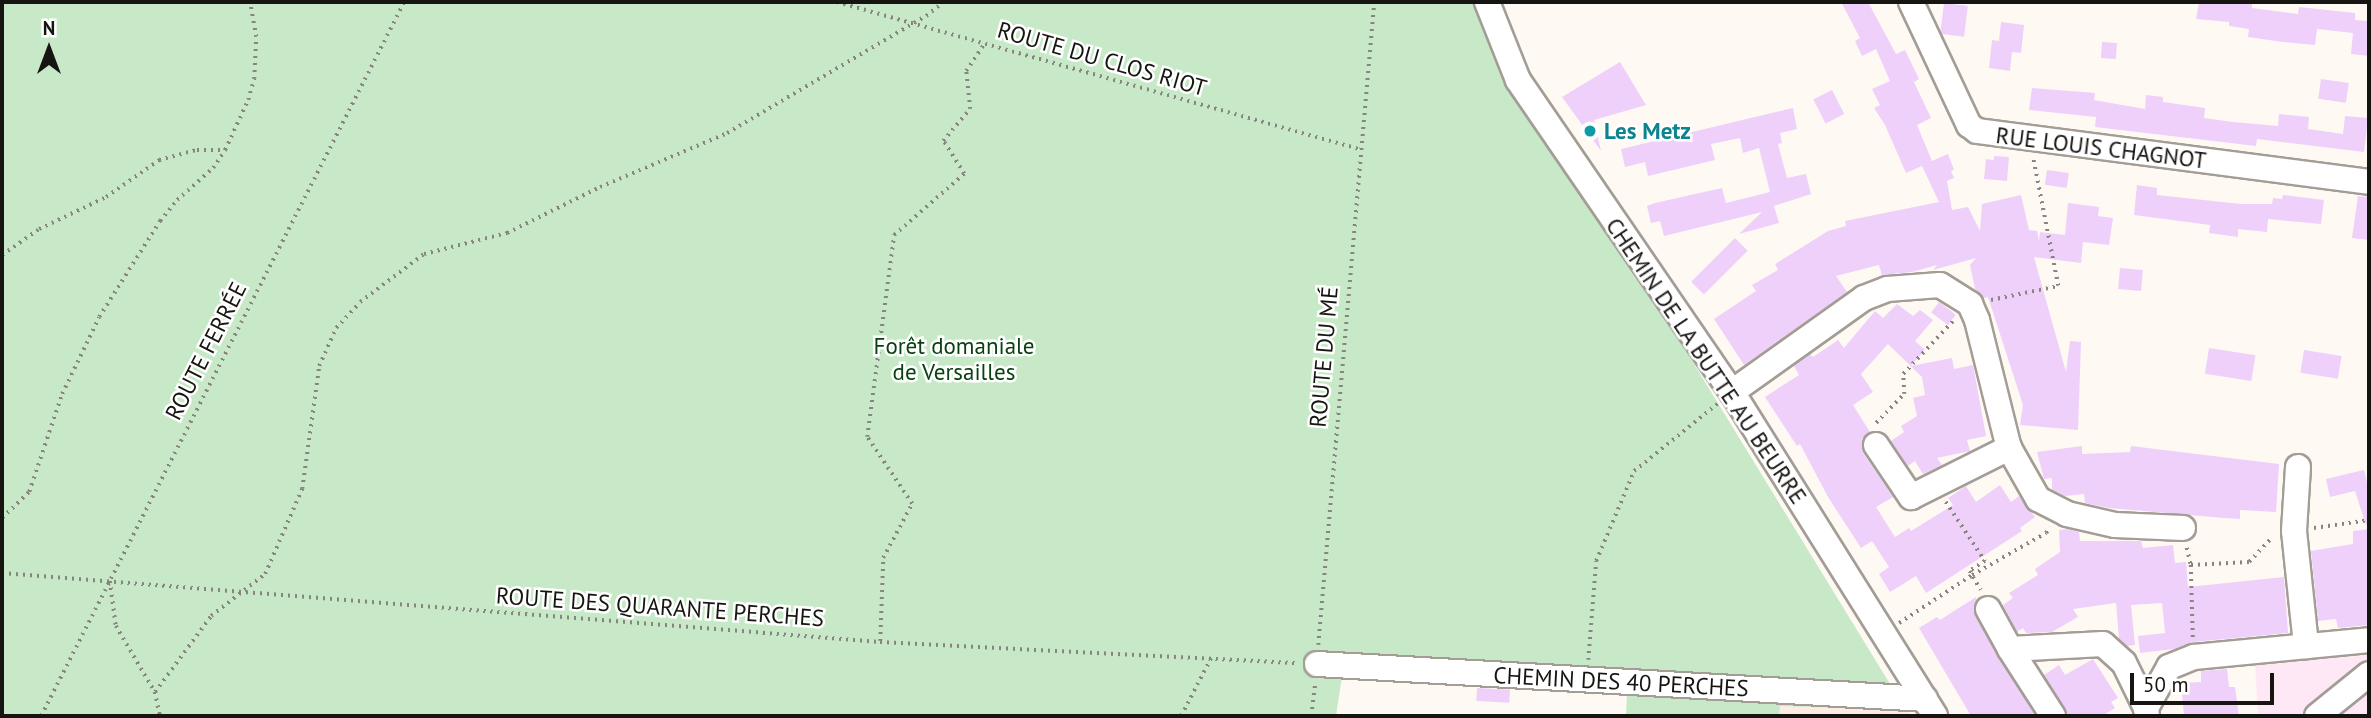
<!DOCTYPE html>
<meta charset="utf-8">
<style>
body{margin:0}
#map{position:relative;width:2371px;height:718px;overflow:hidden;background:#fef9f2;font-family:"PT Sans",sans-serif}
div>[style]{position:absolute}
.commercial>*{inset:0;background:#ffe8f6}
.education>*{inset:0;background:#feece2}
.green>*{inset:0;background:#c8e9c8}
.building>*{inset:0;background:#eed0fb;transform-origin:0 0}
.path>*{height:3.5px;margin-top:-1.75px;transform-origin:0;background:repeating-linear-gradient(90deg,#88847f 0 2px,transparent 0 7px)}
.roads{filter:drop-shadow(2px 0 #a39d96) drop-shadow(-2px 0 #a39d96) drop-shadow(0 2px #a39d96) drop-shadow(0 -2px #a39d96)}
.minor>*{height:24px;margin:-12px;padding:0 12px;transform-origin:12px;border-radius:12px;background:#fff}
.dots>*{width:19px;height:19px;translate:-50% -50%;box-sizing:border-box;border:4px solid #fff;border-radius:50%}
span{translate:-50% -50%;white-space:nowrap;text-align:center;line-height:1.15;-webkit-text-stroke:5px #fff;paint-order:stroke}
.street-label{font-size:23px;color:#171512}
.culture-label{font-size:23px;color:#0d838f;font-weight:700}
.left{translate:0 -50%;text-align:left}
.park-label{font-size:23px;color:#094212}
.frame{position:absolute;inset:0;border:4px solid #171512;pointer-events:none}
.north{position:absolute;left:14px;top:14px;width:70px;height:70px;-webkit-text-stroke:5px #fff;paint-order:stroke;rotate:0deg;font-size:19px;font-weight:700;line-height:28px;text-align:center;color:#171512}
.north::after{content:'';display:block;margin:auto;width:24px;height:32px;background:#171512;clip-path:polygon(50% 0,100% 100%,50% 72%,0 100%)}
.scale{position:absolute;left:2130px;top:673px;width:144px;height:32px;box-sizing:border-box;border:4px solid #171512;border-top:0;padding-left:9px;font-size:21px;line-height:24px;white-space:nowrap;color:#171512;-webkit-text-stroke:5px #fff;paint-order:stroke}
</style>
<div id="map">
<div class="commercial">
<i style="clip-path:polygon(2369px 653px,2369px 716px,2258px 716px,2255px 664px)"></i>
</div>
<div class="education">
<i style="clip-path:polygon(1779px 706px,1906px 710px,1912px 716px,1779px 716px)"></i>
</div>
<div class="green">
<i style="clip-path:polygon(2px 2px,1480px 2px,1511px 83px,1686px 351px,1906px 710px,1780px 706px,1779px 716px,1626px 716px,1627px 694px,1342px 676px,1336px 716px,2px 716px)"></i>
</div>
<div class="building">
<i style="clip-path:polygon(1841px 2px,1868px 2px,1896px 54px,1905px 50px,1919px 79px,1914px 82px,1931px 118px,1917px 125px,1932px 161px,1948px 154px,1954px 170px,1951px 171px,1954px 178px,1947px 181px,1952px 210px,1968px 207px,1980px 231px,1982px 204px,2021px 195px,2029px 230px,2037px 231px,2039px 241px,2040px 232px,2065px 235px,2068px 203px,2099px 207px,2098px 216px,2113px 218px,2109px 245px,2083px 242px,2081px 263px,2034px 257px,2066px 372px,2070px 341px,2081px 342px,2078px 430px,2020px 425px,2023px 405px,1988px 297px,1984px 298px,1975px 289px,1970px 265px,1976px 258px,1933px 270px,1937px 265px,1912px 272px,1882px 275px,1879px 265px,1836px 276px,1847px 292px,1744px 365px,1714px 319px,1756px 291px,1752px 285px,1778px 270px,1775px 264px,1828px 231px,1846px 226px,1845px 221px,1939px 202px,1922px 166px,1906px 173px,1885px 125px,1874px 108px,1880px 105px,1872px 89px,1890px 81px,1876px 49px,1862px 56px,1855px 41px,1860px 38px)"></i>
<i style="clip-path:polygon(2199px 2px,2252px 2px,2252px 8px,2298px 14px,2299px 7px,2355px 13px,2355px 20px,2369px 21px,2369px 56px,2351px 54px,2354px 22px,2353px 33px,2317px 29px,2315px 45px,2283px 42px,2248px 37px,2249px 29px,2229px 26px,2229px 22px,2196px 19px)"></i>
<i style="left:1944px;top:3px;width:24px;height:31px;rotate:7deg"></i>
<i style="clip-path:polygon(2001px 22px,2024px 25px,2021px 53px,2012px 52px,2010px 71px,1989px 68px,1992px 40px,1999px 41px)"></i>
<i style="left:2102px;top:42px;width:15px;height:16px;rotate:4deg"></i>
<i style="clip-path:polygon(1620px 62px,1646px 105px,1594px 120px,1601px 151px,1562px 97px)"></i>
<i style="left:2321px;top:79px;width:28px;height:20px;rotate:8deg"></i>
<i style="clip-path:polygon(2032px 88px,2095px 93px,2094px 100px,2145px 109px,2146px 95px,2163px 97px,2163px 102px,2205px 108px,2204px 118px,2233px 122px,2278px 126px,2279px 114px,2309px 117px,2308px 129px,2343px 134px,2345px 116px,2368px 118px,2364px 152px,2257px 139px,2256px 146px,2095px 127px,2096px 117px,2029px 110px)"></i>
<i style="left:1832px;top:90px;width:27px;height:21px;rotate:63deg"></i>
<i style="clip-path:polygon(1793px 108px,1797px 129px,1780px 133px,1782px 143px,1778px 144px,1787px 178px,1806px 174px,1811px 194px,1774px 206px,1779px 223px,1739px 234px,1762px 212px,1664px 236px,1660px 221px,1651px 223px,1647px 206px,1655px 203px,1722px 188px,1726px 203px,1770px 192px,1759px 148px,1743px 153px,1740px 138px,1711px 144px,1715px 160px,1648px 176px,1645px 162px,1625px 167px,1621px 149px)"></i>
<i style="clip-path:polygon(1994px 156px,2009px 157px,2007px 181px,1984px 179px,1986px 159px,1994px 160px)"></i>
<i style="left:2047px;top:170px;width:22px;height:15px;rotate:8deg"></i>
<i style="clip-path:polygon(2137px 185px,2157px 188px,2157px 195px,2241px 204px,2272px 204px,2273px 198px,2282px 199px,2283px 195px,2324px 200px,2321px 224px,2268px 219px,2267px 232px,2238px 229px,2238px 237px,2209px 233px,2210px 225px,2134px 215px)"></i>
<i style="clip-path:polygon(2358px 196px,2369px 197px,2369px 240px,2352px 238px)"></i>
<i style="left:1735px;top:238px;width:18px;height:62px;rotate:45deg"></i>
<i style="left:2120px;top:268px;width:23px;height:21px;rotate:5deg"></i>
<i style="left:1939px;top:302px;width:21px;height:13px;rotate:37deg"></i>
<i style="clip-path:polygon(1897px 304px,1913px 316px,1920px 310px,1933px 320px,1915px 341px,1925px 350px,1911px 366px,1952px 358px,1954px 369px,1973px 365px,1986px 436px,1967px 440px,1970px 451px,1937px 458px,1942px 465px,1923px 474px,1915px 461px,1908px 466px,1891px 441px,1904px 432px,1901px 426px,1917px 416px,1913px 398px,1925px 395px,1922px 377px,1888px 344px,1861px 374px,1873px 392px,1853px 405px,1870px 432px,1862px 439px,1863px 453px,1893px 497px,1876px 507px,1895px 537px,1909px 528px,1911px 531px,1953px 505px,1948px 498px,1966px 486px,1976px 502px,2000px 485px,2011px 502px,2019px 496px,2035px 517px,2020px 528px,2022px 531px,1926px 593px,1916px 576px,1890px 592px,1879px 574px,1889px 567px,1872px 541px,1861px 548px,1828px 497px,1800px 444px,1797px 446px,1765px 397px,1799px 375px,1794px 366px,1810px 354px,1813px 357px,1838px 340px,1844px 348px,1875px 311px,1883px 318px)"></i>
<i style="left:2209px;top:348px;width:47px;height:26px;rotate:9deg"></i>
<i style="left:2304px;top:350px;width:38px;height:23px;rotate:9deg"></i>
<i style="clip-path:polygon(2082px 446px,2082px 454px,2130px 452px,2131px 446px,2279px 464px,2276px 512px,2240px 510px,2240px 519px,2224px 518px,2109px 508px,2085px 503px,2084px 494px,2065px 496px,2052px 490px,2052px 478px,2044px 479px,2037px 452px)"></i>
<i style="clip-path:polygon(2364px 470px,2369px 491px,2369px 524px,2366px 525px,2355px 491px,2330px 497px,2326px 479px)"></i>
<i style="clip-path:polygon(2068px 529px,2079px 532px,2080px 541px,2141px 541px,2143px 548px,2173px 545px,2175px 563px,2186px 562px,2188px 587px,2284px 577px,2288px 633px,2193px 642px,2174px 649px,2140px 653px,2138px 636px,2165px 633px,2162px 603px,2131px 605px,2135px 645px,2127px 646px,2119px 639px,2116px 603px,2073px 609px,2078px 617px,2052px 632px,2026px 633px,2023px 628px,2017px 632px,2003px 605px,2013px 598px,2009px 593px,2038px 575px,2035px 569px,2060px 552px,2059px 530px)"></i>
<i style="clip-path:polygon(2369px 529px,2369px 625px,2338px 628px,2336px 619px,2318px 621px,2311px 551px,2353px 544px,2353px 531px)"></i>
<i style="clip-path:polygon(1976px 597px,1975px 616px,2035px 716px,1971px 716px,1919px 628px,1937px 617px,1940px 620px)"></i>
<i style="clip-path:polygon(2093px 659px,2118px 698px,2111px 702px,2115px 708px,2102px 716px,2068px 716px,2044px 675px,2059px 665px,2065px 675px)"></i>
<i style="clip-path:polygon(2227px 669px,2229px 687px,2235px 687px,2239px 716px,2184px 716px,2181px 683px,2201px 682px,2201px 671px)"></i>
<i style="left:1477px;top:688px;width:33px;height:13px;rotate:3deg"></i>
</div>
<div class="path">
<i style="left:837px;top:2px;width:542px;rotate:15.73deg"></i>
<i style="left:2px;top:255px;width:45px;rotate:-35.1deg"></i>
<i style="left:39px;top:229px;width:74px;rotate:-25.5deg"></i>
<i style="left:106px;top:197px;width:65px;rotate:-34.9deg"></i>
<i style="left:159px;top:160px;width:39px;rotate:-15deg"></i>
<i style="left:197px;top:150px;width:28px"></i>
<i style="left:225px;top:150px;width:55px;rotate:-65.3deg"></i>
<i style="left:248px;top:100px;width:22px;rotate:-74deg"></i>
<i style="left:254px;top:79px;width:42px;rotate:-87.3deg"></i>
<i style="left:256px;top:37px;width:36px;rotate:-100deg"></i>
<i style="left:1991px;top:300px;width:68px;rotate:-11.8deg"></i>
<i style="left:2058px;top:286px;width:130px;rotate:-101.1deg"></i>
<i style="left:1876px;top:423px;width:40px;rotate:-46deg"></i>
<i style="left:1904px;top:394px;width:20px;rotate:-93deg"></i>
<i style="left:1903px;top:374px;width:76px;rotate:-46.6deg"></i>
<i style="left:1946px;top:502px;width:71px;rotate:56.5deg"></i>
<i style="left:1985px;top:561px;width:18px;rotate:146deg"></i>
<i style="left:1970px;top:571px;width:4px;rotate:63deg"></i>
<i style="left:2px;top:518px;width:37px;rotate:-44deg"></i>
<i style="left:29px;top:492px;width:103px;rotate:-71.4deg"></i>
<i style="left:62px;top:394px;width:85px;rotate:-64.3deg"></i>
<i style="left:99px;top:317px;width:114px;rotate:-57.6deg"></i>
<i style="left:160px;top:221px;width:27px;rotate:-51deg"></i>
<i style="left:177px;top:200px;width:48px;rotate:-41.6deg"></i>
<i style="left:213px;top:168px;width:22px;rotate:-56deg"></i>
<i style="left:2314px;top:528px;width:56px;rotate:-8.3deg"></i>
<i style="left:2187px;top:548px;width:17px;rotate:77deg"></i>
<i style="left:2191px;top:565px;width:73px;rotate:88.4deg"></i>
<i style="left:2191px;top:565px;width:58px;rotate:-3deg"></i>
<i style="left:2249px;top:562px;width:34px;rotate:-47deg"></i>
<i style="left:2px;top:573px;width:881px;rotate:4.49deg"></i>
<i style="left:880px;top:642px;width:418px;rotate:2.9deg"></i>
<i style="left:1973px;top:577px;width:15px;rotate:58deg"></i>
<i style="left:110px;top:581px;width:45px;rotate:82.4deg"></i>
<i style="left:116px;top:626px;width:77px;rotate:59.4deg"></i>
<i style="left:155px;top:692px;width:25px;rotate:78deg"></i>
<i style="left:1899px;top:623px;width:87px;rotate:-33.3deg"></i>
<i style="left:1972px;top:575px;width:85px;rotate:-29.6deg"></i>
<i style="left:2046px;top:533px;width:7px;rotate:-56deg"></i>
<i style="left:880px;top:641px;width:83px;rotate:-87.9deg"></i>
<i style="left:883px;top:558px;width:61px;rotate:-61.8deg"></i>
<i style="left:912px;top:504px;width:81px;rotate:-123.9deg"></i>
<i style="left:867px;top:437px;width:204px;rotate:-82.4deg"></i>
<i style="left:894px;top:235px;width:93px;rotate:-41.1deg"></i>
<i style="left:964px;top:174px;width:39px;rotate:-122deg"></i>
<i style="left:943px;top:141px;width:42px;rotate:-49.8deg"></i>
<i style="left:970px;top:109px;width:38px;rotate:-96deg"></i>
<i style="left:966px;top:71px;width:32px;rotate:-56deg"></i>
<i style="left:1318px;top:645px;width:645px;rotate:-85.02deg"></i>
<i style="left:1588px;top:660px;width:99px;rotate:-85.4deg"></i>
<i style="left:1596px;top:561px;width:98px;rotate:-67.1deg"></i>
<i style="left:1634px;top:471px;width:107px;rotate:-38.9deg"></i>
<i style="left:155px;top:692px;width:94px;rotate:-53.6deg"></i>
<i style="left:211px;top:616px;width:68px;rotate:-37.9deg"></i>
<i style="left:265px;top:574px;width:93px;rotate:-66.5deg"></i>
<i style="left:302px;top:489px;width:124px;rotate:-82.1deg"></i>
<i style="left:319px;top:366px;width:42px;rotate:-65.9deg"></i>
<i style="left:336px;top:328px;width:35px;rotate:-47deg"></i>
<i style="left:360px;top:302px;width:80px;rotate:-36.9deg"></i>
<i style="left:424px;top:254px;width:86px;rotate:-14.2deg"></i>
<i style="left:507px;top:233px;width:104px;rotate:-26.3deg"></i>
<i style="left:600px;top:187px;width:138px;rotate:-23deg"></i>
<i style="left:727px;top:133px;width:231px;rotate:-30.5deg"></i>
<i style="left:926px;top:16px;width:22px;rotate:-39deg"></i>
<i style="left:41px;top:716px;width:801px;rotate:-63.05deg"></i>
<i style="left:1181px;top:716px;width:65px;rotate:-62.7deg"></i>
<i style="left:1311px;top:716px;width:32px;rotate:-83deg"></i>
</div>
<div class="roads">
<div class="minor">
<i style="left:1487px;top:2px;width:84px;rotate:68.3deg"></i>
<i style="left:1518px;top:80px;width:378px;rotate:55.6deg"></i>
<i style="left:1732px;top:392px;width:382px;rotate:57.9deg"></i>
<i style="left:1911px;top:2px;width:136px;rotate:64.8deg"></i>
<i style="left:1969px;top:125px;width:10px;rotate:37deg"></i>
<i style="left:1977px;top:131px;width:395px;rotate:7.4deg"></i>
<i style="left:1732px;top:392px;width:162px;rotate:-35.5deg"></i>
<i style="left:1864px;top:298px;width:25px;rotate:-21deg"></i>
<i style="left:1887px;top:289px;width:53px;rotate:-4.3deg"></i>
<i style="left:1940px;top:285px;width:36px;rotate:32deg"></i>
<i style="left:1970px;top:304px;width:17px;rotate:66deg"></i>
<i style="left:1977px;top:320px;width:132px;rotate:76deg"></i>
<i style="left:2009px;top:448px;width:59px;rotate:60.4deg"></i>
<i style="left:2038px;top:499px;width:33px;rotate:27deg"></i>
<i style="left:2067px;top:514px;width:49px;rotate:12.9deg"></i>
<i style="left:2115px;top:525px;width:68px;rotate:2.5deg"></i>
<i style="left:1876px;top:445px;width:63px;rotate:56.1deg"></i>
<i style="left:1911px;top:497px;width:110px;rotate:-26.6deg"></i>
<i style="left:2298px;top:467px;width:64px;rotate:93.6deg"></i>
<i style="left:2294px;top:531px;width:116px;rotate:84deg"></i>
<i style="left:1988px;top:609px;width:46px;rotate:61.2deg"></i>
<i style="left:1317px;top:664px;width:609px;rotate:3.29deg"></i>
<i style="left:2053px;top:716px;width:80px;rotate:-122.7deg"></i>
<i style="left:2010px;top:649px;width:93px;rotate:-3.1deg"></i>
<i style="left:2103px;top:644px;width:28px;rotate:42deg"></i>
<i style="left:2124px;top:663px;width:50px;rotate:63.9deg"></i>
<i style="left:2147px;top:716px;width:8px;rotate:-97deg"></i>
<i style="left:2146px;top:708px;width:47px;rotate:-60.7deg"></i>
<i style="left:2169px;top:667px;width:27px;rotate:-22deg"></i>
<i style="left:2194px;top:657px;width:176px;rotate:-5.5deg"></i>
<i style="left:2317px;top:716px;width:67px;rotate:-38.9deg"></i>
</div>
</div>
<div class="dots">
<i style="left:1590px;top:131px;background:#0f9aa8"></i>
</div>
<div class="street-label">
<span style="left:1102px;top:59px;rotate:16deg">ROUTE DU CLOS RIOT</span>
<span style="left:2101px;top:148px;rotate:7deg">RUE LOUIS CHAGNOT</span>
<span style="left:206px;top:351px;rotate:-63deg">ROUTE FERRÉE</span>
<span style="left:1324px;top:357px;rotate:-85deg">ROUTE DU MÉ</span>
<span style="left:1706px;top:361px;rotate:56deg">CHEMIN DE LA BUTTE AU BEURRE</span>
<span style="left:660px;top:607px;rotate:4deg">ROUTE DES QUARANTE PERCHES</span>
<span style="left:1621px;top:682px;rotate:3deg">CHEMIN DES 40 PERCHES</span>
</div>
<div class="culture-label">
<span class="left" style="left:1604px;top:131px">Les Metz</span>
</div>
<div class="park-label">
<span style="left:954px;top:359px">Forêt domaniale<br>de Versailles</span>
</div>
<div class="frame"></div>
<div class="north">N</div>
<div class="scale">50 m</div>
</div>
